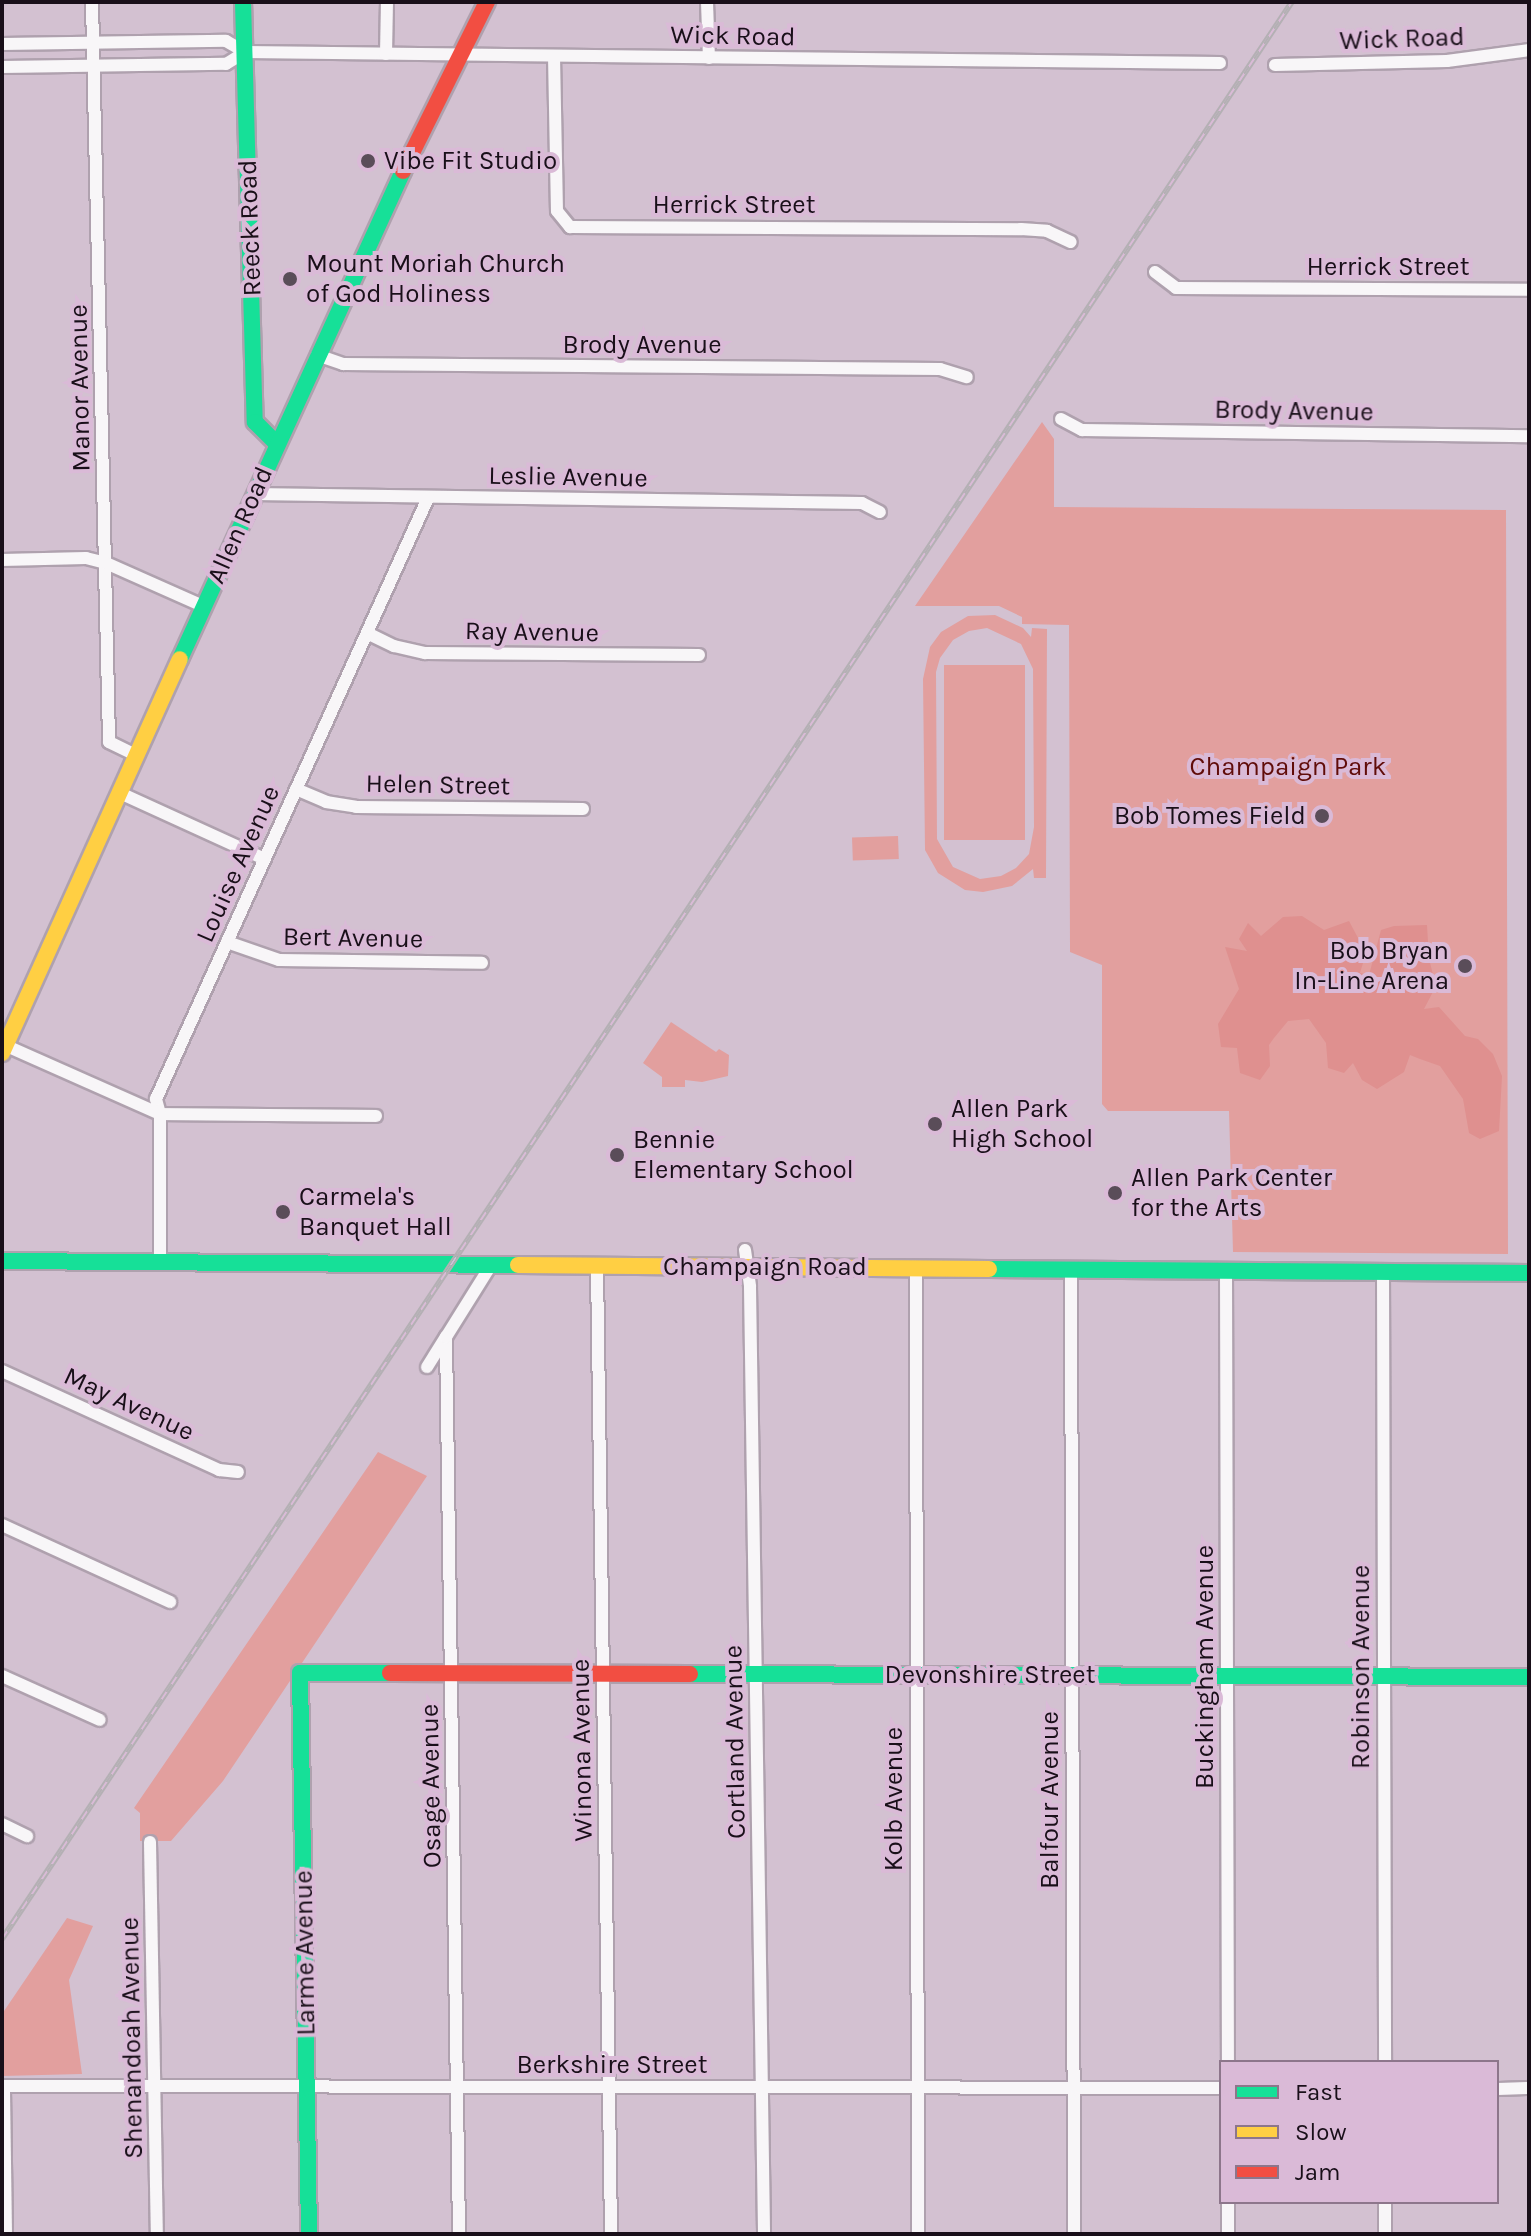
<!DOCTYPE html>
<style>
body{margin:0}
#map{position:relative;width:1531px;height:2236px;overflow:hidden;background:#d3c1d1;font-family:Karla,sans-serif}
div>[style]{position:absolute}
.green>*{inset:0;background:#e29f9e;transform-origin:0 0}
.forest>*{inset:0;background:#df908f}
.roads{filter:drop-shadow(2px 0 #afa1ae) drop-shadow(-2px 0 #afa1ae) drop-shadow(0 2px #afa1ae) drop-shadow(0 -2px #afa1ae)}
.street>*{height:12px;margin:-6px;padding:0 6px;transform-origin:6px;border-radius:6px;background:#f8f6f8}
.fast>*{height:16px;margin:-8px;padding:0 8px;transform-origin:8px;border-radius:8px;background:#16e098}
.slow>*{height:16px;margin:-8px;padding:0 8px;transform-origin:8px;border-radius:8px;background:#ffcf43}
.jam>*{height:16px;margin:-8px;padding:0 8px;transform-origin:8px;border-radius:8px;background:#f24e42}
.rail>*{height:6px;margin-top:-3px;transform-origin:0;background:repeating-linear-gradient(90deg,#dabad7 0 9px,#b4b0b4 0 18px);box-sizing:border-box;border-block:2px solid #b4b0b4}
.dots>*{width:22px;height:22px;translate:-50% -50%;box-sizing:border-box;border:4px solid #dabad7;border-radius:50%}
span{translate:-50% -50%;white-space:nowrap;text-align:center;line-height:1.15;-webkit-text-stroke:8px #dabad7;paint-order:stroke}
.street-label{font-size:26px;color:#190f19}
.poi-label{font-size:26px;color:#190f19}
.left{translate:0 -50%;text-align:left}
.right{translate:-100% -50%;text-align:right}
.park-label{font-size:26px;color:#600c09}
.frame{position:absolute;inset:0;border:4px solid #190f19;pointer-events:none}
.legend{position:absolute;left:1219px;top:2060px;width:280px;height:144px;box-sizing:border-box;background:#dabad7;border:2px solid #8d768b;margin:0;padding:10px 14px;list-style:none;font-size:24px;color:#190f19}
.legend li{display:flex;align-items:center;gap:16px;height:40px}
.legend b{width:40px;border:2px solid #8d768b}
</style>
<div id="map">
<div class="green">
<i style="clip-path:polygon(1042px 422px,1054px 439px,1054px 507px,1506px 510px,1508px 1254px,1233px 1252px,1229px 1111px,1108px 1111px,1102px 1104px,1102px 965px,1070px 952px,1069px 625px,1022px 624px,1022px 617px,999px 606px,915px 606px)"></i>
<i style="clip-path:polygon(evenodd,995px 615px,1023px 628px,1031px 637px,1032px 628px,1047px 629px,1046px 878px,1034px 878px,1033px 869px,1012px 886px,983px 892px,965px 890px,938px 873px,925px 850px,923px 679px,930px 647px,941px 632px,968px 616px,995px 615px,987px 628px,1021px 644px,1033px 669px,1034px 827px,1029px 854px,1016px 868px,1001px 876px,980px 879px,953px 867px,937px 839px,936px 672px,940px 658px,953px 640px,969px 631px,987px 628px)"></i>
<i style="left:944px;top:665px;width:81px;height:175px"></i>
<i style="left:898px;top:836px;width:23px;height:46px;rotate:88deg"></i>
<i style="clip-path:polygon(671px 1022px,716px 1052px,719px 1049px,729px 1055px,728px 1076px,702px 1082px,685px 1080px,685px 1087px,662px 1087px,662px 1077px,643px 1063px)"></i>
<i style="clip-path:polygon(378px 1452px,427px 1476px,223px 1781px,171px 1841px,140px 1841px,140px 1813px,134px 1808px)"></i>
<i style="clip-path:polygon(67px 1918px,93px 1926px,69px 1980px,82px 2074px,2px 2076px,2px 2014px)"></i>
</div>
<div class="forest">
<i style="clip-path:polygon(1302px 916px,1324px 930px,1349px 921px,1366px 953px,1360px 973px,1369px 975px,1381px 930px,1394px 926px,1427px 925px,1429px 959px,1436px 986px,1424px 1009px,1439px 1007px,1465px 1036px,1478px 1039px,1493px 1054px,1502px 1076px,1499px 1131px,1480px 1139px,1469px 1133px,1463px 1099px,1440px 1066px,1420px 1059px,1410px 1055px,1404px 1072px,1377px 1089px,1362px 1080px,1353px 1063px,1344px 1073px,1328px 1068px,1326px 1043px,1309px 1019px,1288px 1021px,1274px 1038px,1269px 1045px,1270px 1066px,1260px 1080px,1240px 1073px,1237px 1048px,1221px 1047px,1218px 1024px,1239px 989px,1225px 947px,1247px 951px,1239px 939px,1248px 923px,1261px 936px,1283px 917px)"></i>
</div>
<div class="roads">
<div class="street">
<i style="left:92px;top:2px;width:740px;rotate:88.68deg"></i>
<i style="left:109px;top:742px;width:30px;rotate:26deg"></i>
<i style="left:707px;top:2px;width:56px;rotate:88deg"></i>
<i style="left:2px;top:44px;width:224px;rotate:-0.8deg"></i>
<i style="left:226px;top:41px;width:22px;rotate:30deg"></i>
<i style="left:245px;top:52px;width:975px;rotate:0.65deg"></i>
<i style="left:386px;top:54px;width:52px;rotate:-88.9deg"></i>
<i style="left:554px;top:56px;width:155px;rotate:88.9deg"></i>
<i style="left:557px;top:211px;width:21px;rotate:51deg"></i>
<i style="left:570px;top:227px;width:451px;rotate:0.3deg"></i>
<i style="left:1021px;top:229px;width:26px;rotate:4deg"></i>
<i style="left:1047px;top:231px;width:26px;rotate:25deg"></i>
<i style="left:1275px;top:65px;width:172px;rotate:-1.3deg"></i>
<i style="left:1447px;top:61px;width:83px;rotate:-7.6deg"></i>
<i style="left:2px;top:67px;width:224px;rotate:-0.8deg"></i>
<i style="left:226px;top:64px;width:22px;rotate:-32deg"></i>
<i style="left:1155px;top:272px;width:26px;rotate:37deg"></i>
<i style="left:1176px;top:288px;width:353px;rotate:0.3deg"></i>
<i style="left:317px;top:355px;width:28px;rotate:19deg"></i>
<i style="left:343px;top:364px;width:597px;rotate:0.48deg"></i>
<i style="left:940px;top:369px;width:28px;rotate:17deg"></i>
<i style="left:1061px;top:419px;width:24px;rotate:28deg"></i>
<i style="left:1082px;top:430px;width:447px;rotate:0.8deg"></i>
<i style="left:254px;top:494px;width:608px;rotate:0.85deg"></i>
<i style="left:862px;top:503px;width:20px;rotate:27deg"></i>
<i style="left:2px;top:560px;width:84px;rotate:-1.4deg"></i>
<i style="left:86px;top:558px;width:21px;rotate:14deg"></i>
<i style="left:106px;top:563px;width:106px;rotate:23.9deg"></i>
<i style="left:367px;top:633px;width:30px;rotate:26deg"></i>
<i style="left:394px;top:646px;width:32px;rotate:13deg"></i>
<i style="left:425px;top:653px;width:274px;rotate:0.4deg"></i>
<i style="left:296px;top:789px;width:33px;rotate:23deg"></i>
<i style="left:326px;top:802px;width:30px;rotate:9deg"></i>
<i style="left:356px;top:807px;width:227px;rotate:0.5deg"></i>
<i style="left:120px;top:793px;width:159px;rotate:24.5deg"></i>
<i style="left:227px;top:942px;width:55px;rotate:19.1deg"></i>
<i style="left:279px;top:960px;width:203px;rotate:0.8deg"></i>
<i style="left:2px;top:1044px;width:173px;rotate:23.9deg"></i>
<i style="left:160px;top:1114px;width:216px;rotate:0.5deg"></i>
<i style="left:745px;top:1250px;width:37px;rotate:82deg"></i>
<i style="left:750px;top:1287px;width:947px;rotate:89.15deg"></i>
<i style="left:160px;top:1262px;width:148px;rotate:-90deg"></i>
<i style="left:160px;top:1114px;width:16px;rotate:-105deg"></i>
<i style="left:156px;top:1099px;width:660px;rotate:-65.65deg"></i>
<i style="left:597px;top:1266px;width:968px;rotate:89.17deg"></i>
<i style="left:916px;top:1269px;width:965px;rotate:89.88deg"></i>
<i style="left:1071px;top:1270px;width:964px;rotate:89.82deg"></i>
<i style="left:1226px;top:1271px;width:791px;rotate:89.86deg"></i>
<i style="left:1383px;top:1272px;width:790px;rotate:89.85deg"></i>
<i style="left:427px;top:1367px;width:36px;rotate:-58deg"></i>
<i style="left:2px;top:1371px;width:239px;rotate:24.5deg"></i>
<i style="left:219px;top:1470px;width:19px;rotate:6deg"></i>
<i style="left:2px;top:1525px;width:185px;rotate:24.6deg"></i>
<i style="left:2px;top:1676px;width:107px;rotate:24.2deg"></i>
<i style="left:2px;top:1824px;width:28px;rotate:26deg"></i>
<i style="left:150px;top:1842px;width:392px;rotate:89deg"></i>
<i style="left:1497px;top:2089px;width:32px;rotate:-2deg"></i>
<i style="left:1228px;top:2202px;width:32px;rotate:90deg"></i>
<i style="left:1385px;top:2202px;width:32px;rotate:90deg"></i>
<i style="left:6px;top:2234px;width:148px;rotate:-90.8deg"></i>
<i style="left:4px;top:2086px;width:1217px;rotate:0.09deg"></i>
<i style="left:459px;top:2234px;width:897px;rotate:-90.83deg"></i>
<i style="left:446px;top:1337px;width:85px;rotate:-58deg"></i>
</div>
<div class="fast">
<i style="left:243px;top:2px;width:420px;rotate:88.4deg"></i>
<i style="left:255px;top:422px;width:31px;rotate:45deg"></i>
<i style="left:180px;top:659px;width:537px;rotate:-65.44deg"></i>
<i style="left:2px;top:1261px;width:516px;rotate:0.44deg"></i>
<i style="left:989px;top:1269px;width:540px;rotate:0.42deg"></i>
<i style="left:690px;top:1674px;width:839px;rotate:0.2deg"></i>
<i style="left:309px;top:2234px;width:561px;rotate:-90.92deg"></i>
<i style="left:300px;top:1673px;width:90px"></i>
</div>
<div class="slow">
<i style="left:2px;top:1053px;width:432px;rotate:-65.7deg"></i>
<i style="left:518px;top:1265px;width:471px;rotate:0.5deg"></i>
</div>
<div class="jam">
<i style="left:403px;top:171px;width:189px;rotate:-63.6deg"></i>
<i style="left:390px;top:1673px;width:300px;rotate:0.2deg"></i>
</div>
</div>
<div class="rail">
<i style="left:2px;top:1939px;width:2327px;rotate:-56.34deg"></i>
</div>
<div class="dots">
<i style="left:368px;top:161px;background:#5a4d59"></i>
<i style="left:290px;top:279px;background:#5a4d59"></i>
<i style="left:1322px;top:816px;background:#5a4d59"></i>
<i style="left:1465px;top:966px;background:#5a4d59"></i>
<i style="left:935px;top:1124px;background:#5a4d59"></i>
<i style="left:617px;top:1155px;background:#5a4d59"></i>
<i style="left:1115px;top:1193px;background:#5a4d59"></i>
<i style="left:283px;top:1212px;background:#5a4d59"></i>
</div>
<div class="street-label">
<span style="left:733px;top:36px;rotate:1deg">Wick Road</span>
<span style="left:1402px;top:39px;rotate:-2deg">Wick Road</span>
<span style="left:734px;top:205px">Herrick Street</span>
<span style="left:250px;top:228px;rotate:-92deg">Reeck Road</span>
<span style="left:1388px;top:267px">Herrick Street</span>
<span style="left:642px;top:345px">Brody Avenue</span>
<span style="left:80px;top:388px;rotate:-91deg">Manor Avenue</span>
<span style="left:1294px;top:411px;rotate:1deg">Brody Avenue</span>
<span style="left:568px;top:477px;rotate:1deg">Leslie Avenue</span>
<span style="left:240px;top:525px;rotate:-66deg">Allen Road</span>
<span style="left:532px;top:632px;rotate:1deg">Ray Avenue</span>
<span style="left:438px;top:785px;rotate:1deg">Helen Street</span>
<span style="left:238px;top:864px;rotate:-66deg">Louise Avenue</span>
<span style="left:353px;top:938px;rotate:1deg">Bert Avenue</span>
<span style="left:765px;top:1267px">Champaign Road</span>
<span style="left:129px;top:1404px;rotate:25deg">May Avenue</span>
<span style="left:1205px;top:1667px;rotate:-90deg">Buckingham Avenue</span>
<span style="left:1361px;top:1667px;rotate:-90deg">Robinson Avenue</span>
<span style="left:990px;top:1675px">Devonshire Street</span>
<span style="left:735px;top:1742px;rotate:-91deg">Cortland Avenue</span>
<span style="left:582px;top:1750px;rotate:-91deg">Winona Avenue</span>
<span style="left:431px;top:1786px;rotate:-91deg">Osage Avenue</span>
<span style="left:894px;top:1799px;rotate:-90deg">Kolb Avenue</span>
<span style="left:1050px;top:1800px;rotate:-90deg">Balfour Avenue</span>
<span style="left:305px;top:1953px;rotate:-91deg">Larme Avenue</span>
<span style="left:132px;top:2038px;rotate:-91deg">Shenandoah Avenue</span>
<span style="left:612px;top:2065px">Berkshire Street</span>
</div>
<div class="poi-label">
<span class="left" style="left:384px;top:161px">Vibe Fit Studio</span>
<span class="left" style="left:306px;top:279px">Mount Moriah Church<br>of God Holiness</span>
<span class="right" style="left:1306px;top:816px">Bob Tomes Field</span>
<span class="right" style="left:1449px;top:966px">Bob Bryan<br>In-Line Arena</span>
<span class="left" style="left:951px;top:1124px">Allen Park<br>High School</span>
<span class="left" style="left:633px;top:1155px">Bennie<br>Elementary School</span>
<span class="left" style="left:1131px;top:1193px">Allen Park Center<br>for the Arts</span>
<span class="left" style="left:299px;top:1212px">Carmela's<br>Banquet Hall</span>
</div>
<div class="park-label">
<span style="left:1288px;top:767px">Champaign Park</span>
</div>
<div class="frame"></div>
<ul class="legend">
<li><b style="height:10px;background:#16e098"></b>Fast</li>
<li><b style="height:10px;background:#ffcf43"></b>Slow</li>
<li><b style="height:10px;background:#f24e42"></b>Jam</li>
</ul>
</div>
